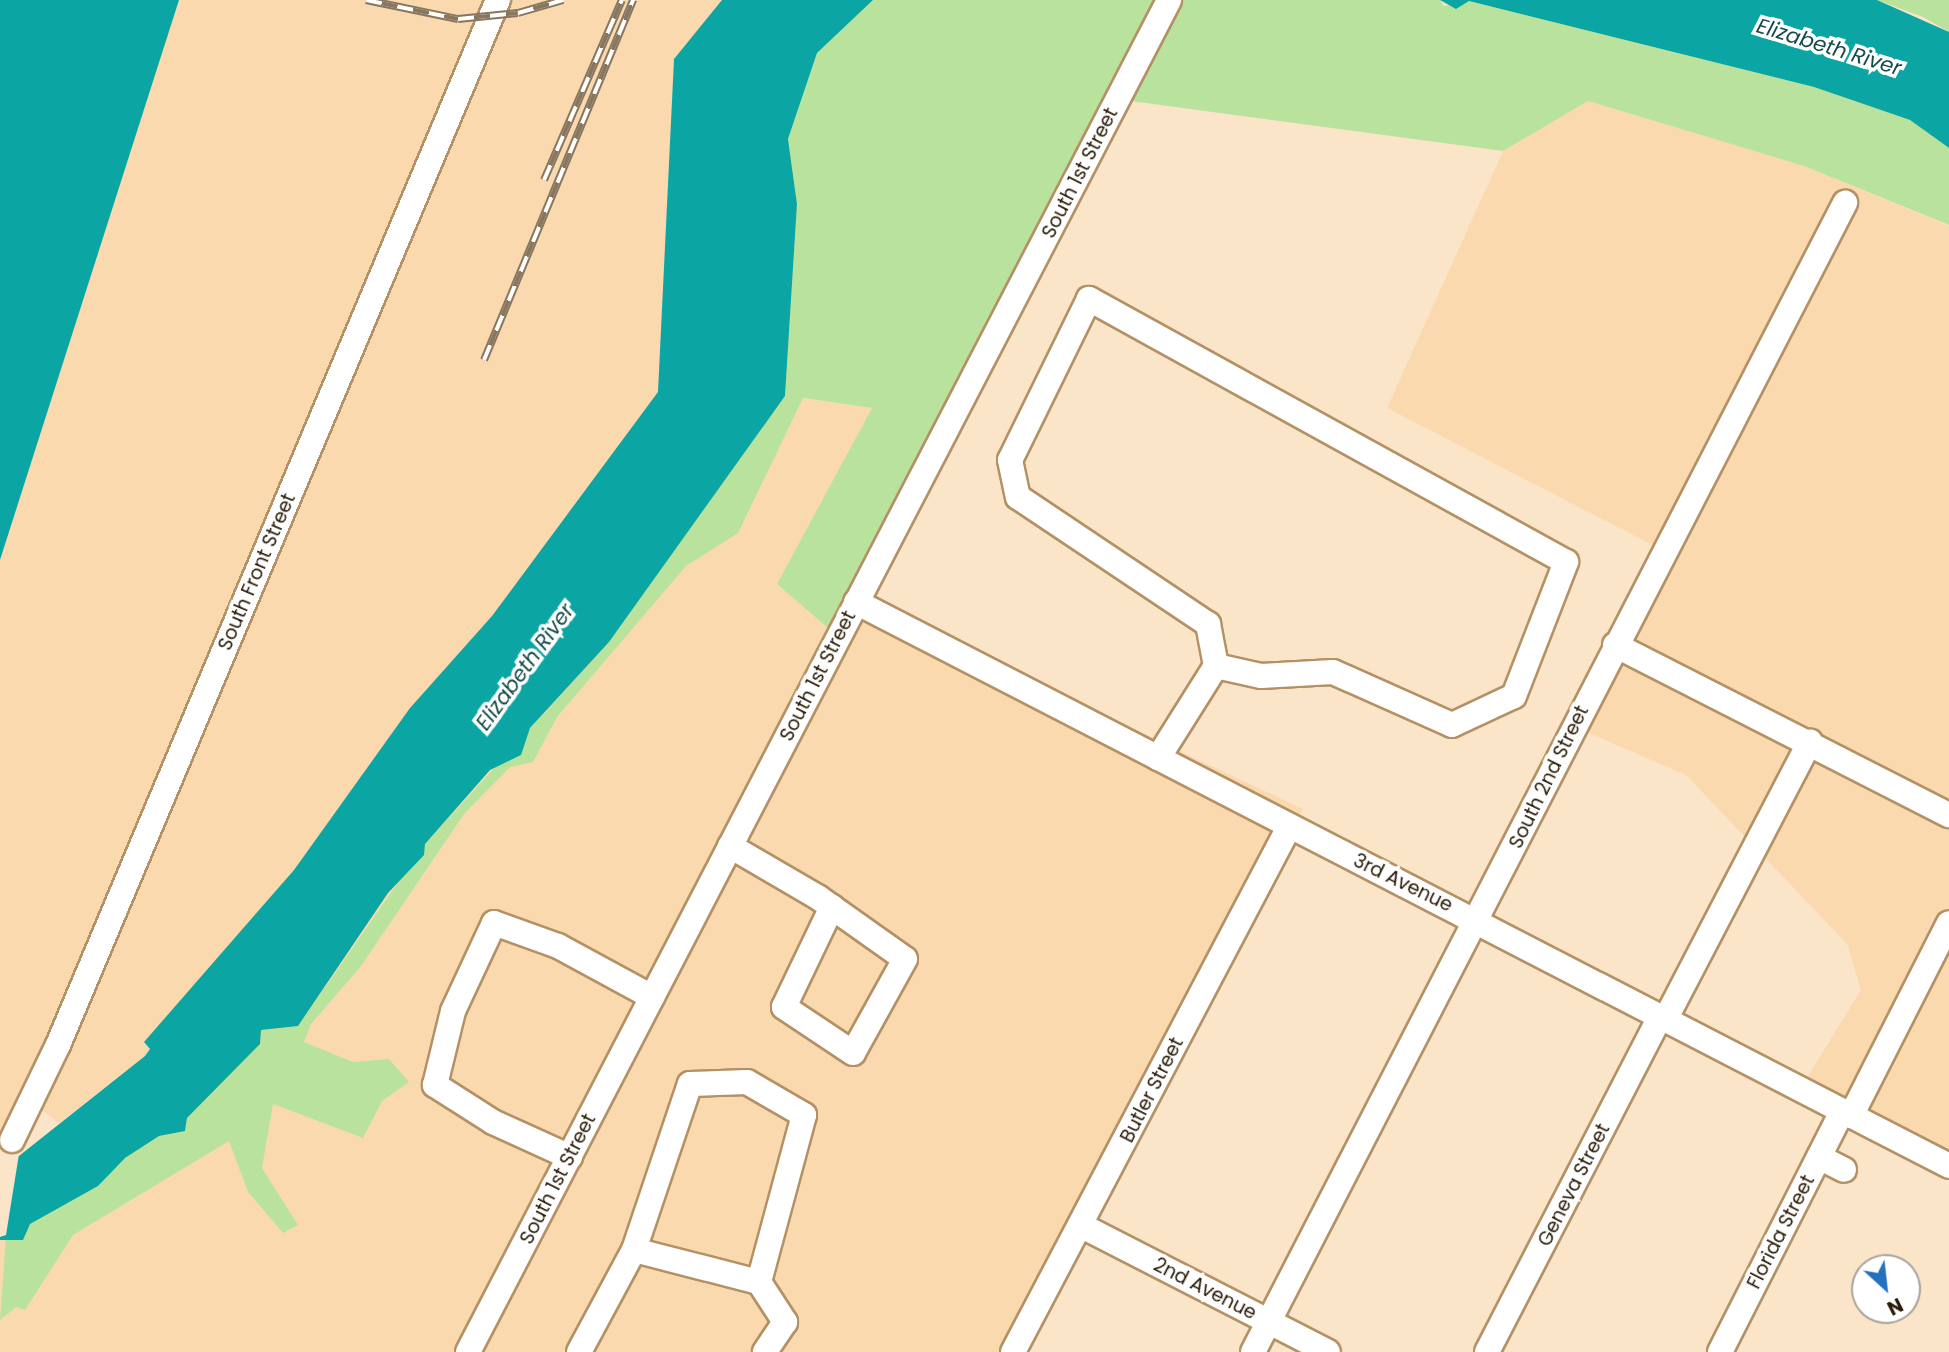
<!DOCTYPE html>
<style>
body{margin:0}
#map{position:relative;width:1949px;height:1352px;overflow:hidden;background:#fbe5c9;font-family:Poppins,sans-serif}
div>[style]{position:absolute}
.built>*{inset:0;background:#fbd9af}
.green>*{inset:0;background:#b9e39c}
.water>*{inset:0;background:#0ba5a3}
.pier>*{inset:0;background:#fbe5c9}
.roads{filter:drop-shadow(2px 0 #b49165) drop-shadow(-2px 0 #b49165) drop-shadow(0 2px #b49165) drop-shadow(0 -2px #b49165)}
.minor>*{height:24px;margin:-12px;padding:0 12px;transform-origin:12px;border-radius:12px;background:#fff}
.rail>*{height:8px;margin-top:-4px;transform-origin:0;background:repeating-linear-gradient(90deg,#fff 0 16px,#887760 0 32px);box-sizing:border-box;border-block:2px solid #887760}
span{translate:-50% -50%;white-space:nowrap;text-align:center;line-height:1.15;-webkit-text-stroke:7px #fff;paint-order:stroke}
.street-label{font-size:19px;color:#271a07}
.water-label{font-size:21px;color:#154c4b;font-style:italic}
.north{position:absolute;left:1851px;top:1254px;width:70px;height:70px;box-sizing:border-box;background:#fff;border:2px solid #a9a39c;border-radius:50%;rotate:153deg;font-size:19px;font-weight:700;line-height:28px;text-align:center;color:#271a07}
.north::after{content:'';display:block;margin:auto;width:24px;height:32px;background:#2571c0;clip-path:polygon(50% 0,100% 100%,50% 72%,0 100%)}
</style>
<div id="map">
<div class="built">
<i style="clip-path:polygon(179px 0,722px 0,674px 59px,659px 392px,492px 616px,410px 708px,294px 870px,145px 1042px,150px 1049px,145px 1056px,59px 1123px,43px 1111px,0 1145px,0 560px)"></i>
<i style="clip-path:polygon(1588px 101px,1804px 166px,1949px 226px,1949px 1164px,1801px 1087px,1861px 990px,1847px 944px,1686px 775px,1575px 727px,1664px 551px,1387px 408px,1503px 151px)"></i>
<i style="clip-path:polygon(785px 396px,873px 408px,777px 584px,853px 597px,1303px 809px,1024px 1352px,0 1352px,0 1240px)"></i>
</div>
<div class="green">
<i style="clip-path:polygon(873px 0,1440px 0,1444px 6px,1469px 1px,1814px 87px,1910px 120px,1949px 148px,1949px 225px,1804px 166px,1588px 101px,1503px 151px,1116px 99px,834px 633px,777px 584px,872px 408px,803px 398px,738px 533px,686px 566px,557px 717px,533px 762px,510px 767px,464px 814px,361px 966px,311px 1024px,304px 1042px,353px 1062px,389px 1059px,409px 1082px,382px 1101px,363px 1138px,273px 1104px,262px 1168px,298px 1225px,283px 1233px,248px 1192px,229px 1141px,73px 1235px,25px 1310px,16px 1307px,0 1320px,6px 1237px,98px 1186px,113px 1166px,159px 1136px,185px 1131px,187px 1118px,260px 1044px,261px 1030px,298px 1026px,425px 844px,609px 642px,785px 396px,797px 204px,788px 139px,817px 53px)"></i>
<i style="clip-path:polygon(1877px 0,1949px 0,1949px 32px,1923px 17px)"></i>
</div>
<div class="water">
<i style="clip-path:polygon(0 0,179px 0,0 560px)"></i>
<i style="clip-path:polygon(722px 0,873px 0,817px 53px,788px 139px,797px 204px,785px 396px,609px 642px,530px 728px,521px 755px,490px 770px,425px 844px,424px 855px,388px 893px,298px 1026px,261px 1030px,260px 1044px,187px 1118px,185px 1131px,159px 1136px,125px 1158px,98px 1186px,30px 1224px,23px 1240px,0 1240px,0 1171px,145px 1056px,150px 1049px,144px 1042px,294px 870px,410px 708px,492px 616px,658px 392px,674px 59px)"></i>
<i style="clip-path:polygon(1440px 0,1877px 0,1949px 32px,1949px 148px,1910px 120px,1814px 87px,1469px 1px,1456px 9px)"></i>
</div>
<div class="pier">
<i style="clip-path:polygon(19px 1154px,6px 1235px,0 1237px,0 1167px)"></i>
</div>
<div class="roads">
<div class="minor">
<i style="left:856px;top:602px;width:1230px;rotate:27.29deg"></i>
<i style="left:1615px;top:645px;width:375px;rotate:27deg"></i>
<i style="left:1158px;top:758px;width:109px;rotate:-57.8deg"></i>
<i style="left:1216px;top:666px;width:46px;rotate:12.5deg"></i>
<i style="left:1261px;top:676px;width:72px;rotate:-3.2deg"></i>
<i style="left:1333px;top:672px;width:130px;rotate:24deg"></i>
<i style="left:1452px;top:725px;width:68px;rotate:-25.1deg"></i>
<i style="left:1514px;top:696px;width:144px;rotate:-68.8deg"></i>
<i style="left:1566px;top:562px;width:545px;rotate:-151.13deg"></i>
<i style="left:1089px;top:299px;width:179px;rotate:116.1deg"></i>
<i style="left:1010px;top:460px;width:38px;rotate:78deg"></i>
<i style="left:1018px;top:497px;width:229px;rotate:33.8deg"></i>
<i style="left:1208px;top:624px;width:43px;rotate:79.2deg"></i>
<i style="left:730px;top:846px;width:103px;rotate:30.3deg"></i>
<i style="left:819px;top:898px;width:105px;rotate:35.3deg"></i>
<i style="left:905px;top:959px;width:107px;rotate:119deg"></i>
<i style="left:853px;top:1053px;width:83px;rotate:-146.3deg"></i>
<i style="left:784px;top:1007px;width:111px;rotate:-64.4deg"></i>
<i style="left:1665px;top:1020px;width:314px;rotate:-62.5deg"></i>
<i style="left:1851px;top:1116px;width:216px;rotate:-63.1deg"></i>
<i style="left:12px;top:1140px;width:106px;rotate:-64.2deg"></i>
<i style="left:58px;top:1045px;width:1134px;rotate:-67.17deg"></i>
<i style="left:570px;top:1157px;width:85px;rotate:-155.6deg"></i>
<i style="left:493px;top:1122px;width:69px;rotate:-147.5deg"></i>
<i style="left:435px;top:1085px;width:76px;rotate:-76.3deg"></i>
<i style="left:453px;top:1011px;width:97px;rotate:-65deg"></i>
<i style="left:494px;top:923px;width:68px;rotate:19.8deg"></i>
<i style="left:558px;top:946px;width:107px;rotate:28.5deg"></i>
<i style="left:1819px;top:1157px;width:28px;rotate:27deg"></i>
<i style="left:1082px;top:1226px;width:276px;rotate:27.1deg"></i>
<i style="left:634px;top:1250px;width:129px;rotate:14.4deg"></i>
<i style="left:468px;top:1352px;width:1523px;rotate:-62.59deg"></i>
<i style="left:579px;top:1352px;width:116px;rotate:-61.7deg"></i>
<i style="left:634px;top:1250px;width:175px;rotate:-71.4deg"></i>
<i style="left:690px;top:1084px;width:57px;rotate:-2deg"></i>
<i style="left:747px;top:1082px;width:66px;rotate:30.1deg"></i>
<i style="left:804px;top:1115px;width:173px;rotate:105.1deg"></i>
<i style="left:759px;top:1282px;width:48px;rotate:57deg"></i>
<i style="left:785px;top:1322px;width:36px;rotate:124deg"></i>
<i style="left:1013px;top:1352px;width:593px;rotate:-62.27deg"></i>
<i style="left:1253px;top:1352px;width:1293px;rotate:-62.74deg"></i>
<i style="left:1487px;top:1352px;width:377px;rotate:-62.7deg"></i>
<i style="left:1720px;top:1352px;width:269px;rotate:-63.1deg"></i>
</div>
</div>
<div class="rail">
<i style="left:366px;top:0;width:94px;rotate:11.7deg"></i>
<i style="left:458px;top:19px;width:60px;rotate:-5.7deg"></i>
<i style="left:518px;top:13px;width:47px;rotate:-16.1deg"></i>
<i style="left:544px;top:180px;width:196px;rotate:-66.6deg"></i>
<i style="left:484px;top:360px;width:390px;rotate:-67.5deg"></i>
</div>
<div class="street-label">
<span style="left:1080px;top:173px;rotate:-63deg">South 1st Street</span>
<span style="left:257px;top:572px;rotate:-67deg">South Front Street</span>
<span style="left:818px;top:676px;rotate:-63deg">South 1st Street</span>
<span style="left:1549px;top:777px;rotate:-64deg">South 2nd Street</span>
<span style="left:1403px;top:883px;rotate:26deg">3rd Avenue</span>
<span style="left:1152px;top:1090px;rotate:-63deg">Butler Street</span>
<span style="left:558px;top:1179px;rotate:-63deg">South 1st Street</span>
<span style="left:1574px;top:1185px;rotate:-63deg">Geneva Street</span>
<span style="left:1781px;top:1232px;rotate:-63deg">Florida Street</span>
<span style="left:1205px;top:1289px;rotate:27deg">2nd Avenue</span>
</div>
<div class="water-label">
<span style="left:1829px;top:47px;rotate:17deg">Elizabeth River</span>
<span style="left:525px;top:667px;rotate:-54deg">Elizabeth River</span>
</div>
<div class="north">N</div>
</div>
